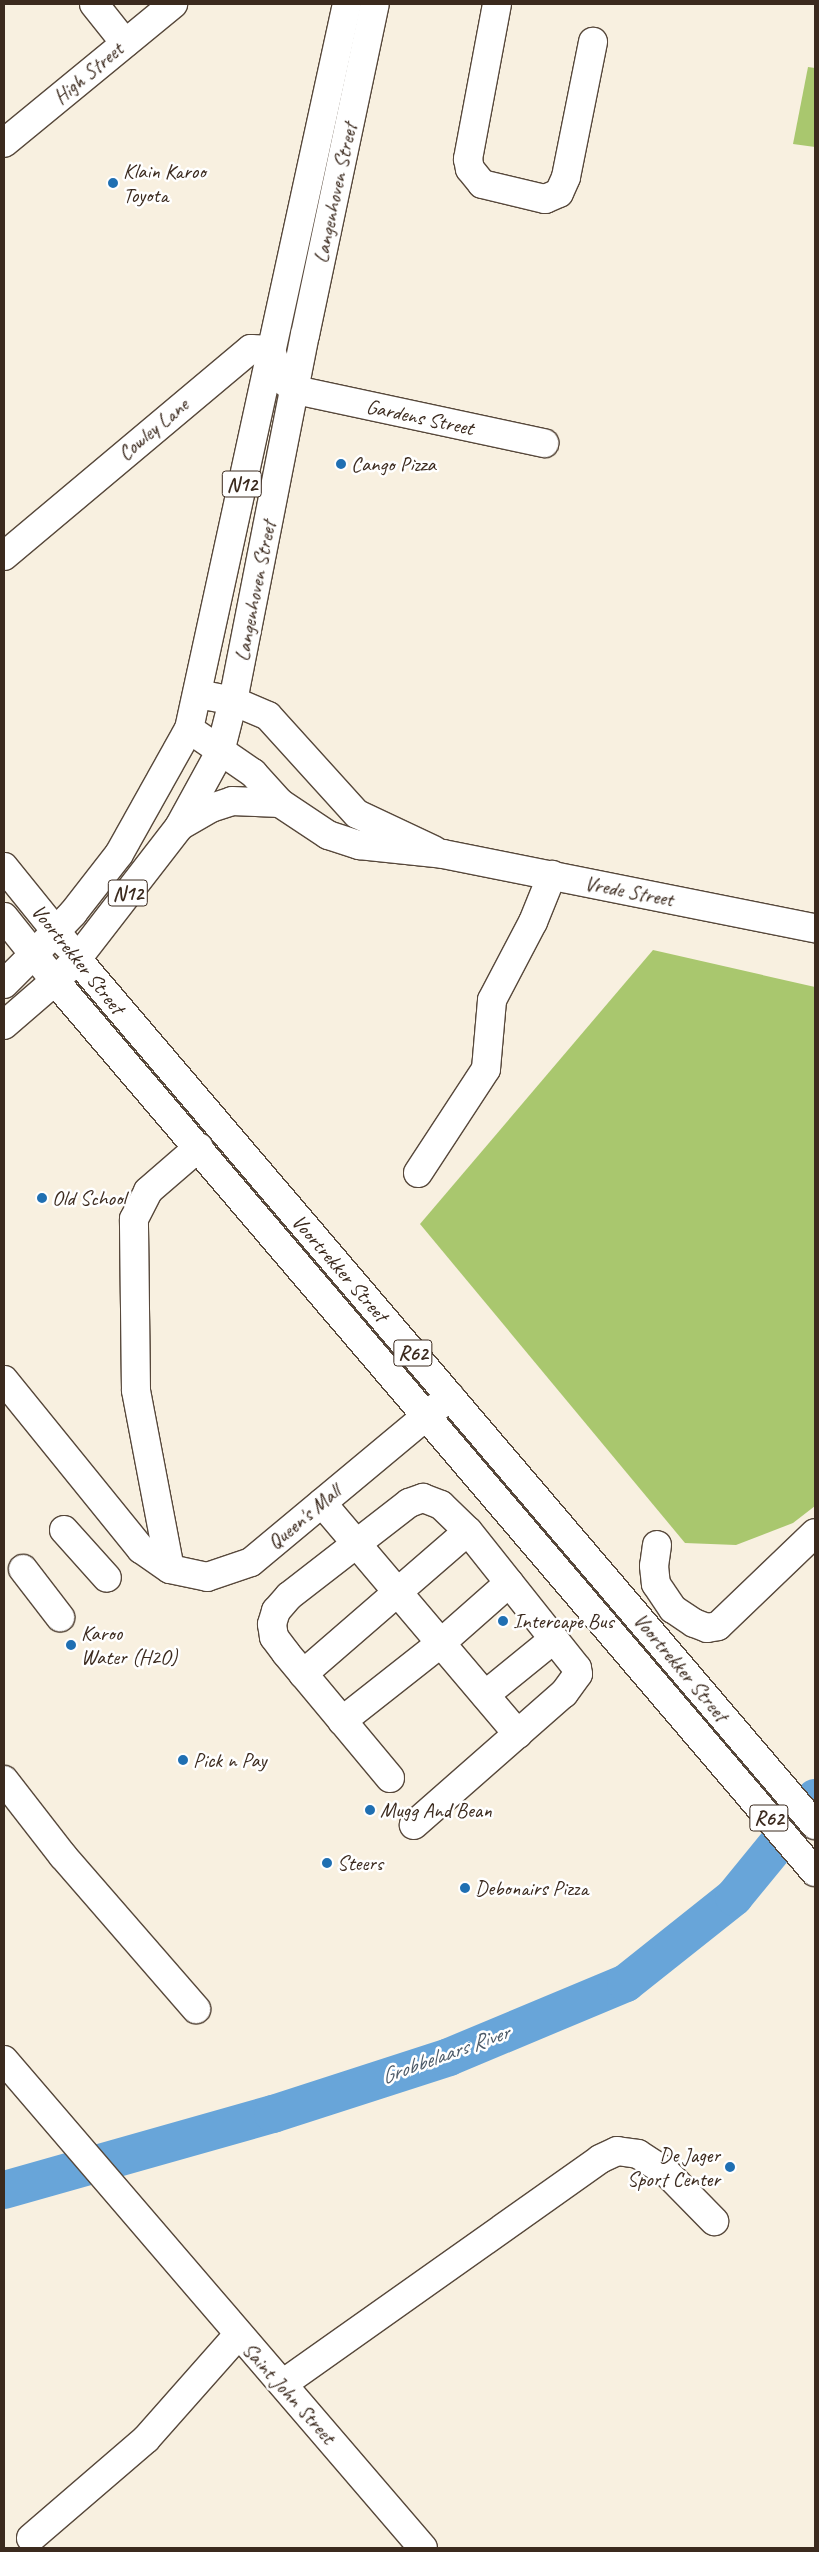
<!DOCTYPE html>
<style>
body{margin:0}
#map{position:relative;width:819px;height:2552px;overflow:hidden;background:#f8f0e0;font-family:Caveat,sans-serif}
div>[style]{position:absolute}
.green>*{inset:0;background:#a9c76e}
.river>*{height:38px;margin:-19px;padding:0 19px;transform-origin:19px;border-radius:19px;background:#68a5d9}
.roads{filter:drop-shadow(1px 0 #57483b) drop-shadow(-1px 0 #57483b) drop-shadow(0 1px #57483b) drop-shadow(0 -1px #57483b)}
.minor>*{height:28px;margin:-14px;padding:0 14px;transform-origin:14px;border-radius:14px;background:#fff}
.major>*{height:28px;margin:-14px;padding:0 14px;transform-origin:14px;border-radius:14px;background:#fff}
.highway>*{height:28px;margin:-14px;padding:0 14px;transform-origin:14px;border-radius:14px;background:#fff}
.dots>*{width:14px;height:14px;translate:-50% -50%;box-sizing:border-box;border:2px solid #fff;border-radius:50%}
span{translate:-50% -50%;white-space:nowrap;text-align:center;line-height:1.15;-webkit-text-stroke:5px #fff;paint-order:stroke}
.shield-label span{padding:1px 4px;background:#fff;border:1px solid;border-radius:4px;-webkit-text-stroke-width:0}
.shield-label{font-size:20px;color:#3b2a1e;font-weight:700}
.street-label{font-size:21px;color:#3b2a1e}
.poi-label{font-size:21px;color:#3b2a1e}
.left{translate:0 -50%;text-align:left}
.right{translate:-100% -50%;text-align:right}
.water-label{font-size:22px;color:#4d5b69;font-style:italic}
.frame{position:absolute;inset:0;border:5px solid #3b2a1e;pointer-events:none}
</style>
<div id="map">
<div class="green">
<i style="clip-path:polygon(808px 67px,815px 68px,815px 147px,793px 144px)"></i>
<i style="clip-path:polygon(653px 950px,815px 987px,815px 1506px,793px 1523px,736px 1545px,685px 1543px,420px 1224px)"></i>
</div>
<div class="river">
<i style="left:4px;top:2190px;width:280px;rotate:-15.8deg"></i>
<i style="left:273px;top:2114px;width:185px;rotate:-17.9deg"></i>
<i style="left:449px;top:2057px;width:192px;rotate:-22.7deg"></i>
<i style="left:626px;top:1983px;width:138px;rotate:-38.5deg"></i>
<i style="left:734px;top:1897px;width:128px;rotate:-50.7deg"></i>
</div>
<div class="roads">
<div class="minor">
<i style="left:94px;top:4px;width:50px;rotate:51.5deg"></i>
<i style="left:497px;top:4px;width:158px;rotate:100.6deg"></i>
<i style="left:468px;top:159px;width:10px;rotate:79deg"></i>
<i style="left:470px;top:169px;width:19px;rotate:51deg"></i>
<i style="left:482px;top:184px;width:65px;rotate:13.4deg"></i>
<i style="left:545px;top:199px;width:15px;rotate:-23deg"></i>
<i style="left:559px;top:193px;width:17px;rotate:-66deg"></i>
<i style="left:566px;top:177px;width:138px;rotate:-78.7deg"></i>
<i style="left:4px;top:143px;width:219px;rotate:-39.4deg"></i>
<i style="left:4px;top:556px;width:322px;rotate:-40deg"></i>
<i style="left:251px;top:349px;width:20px;rotate:3deg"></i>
<i style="left:271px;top:350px;width:29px;rotate:72deg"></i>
<i style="left:280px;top:378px;width:20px;rotate:37deg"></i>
<i style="left:296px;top:390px;width:254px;rotate:12.1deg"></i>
<i style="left:198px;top:694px;width:36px;rotate:11deg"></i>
<i style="left:233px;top:701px;width:38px;rotate:23deg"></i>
<i style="left:268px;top:716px;width:132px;rotate:47.8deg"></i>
<i style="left:357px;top:814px;width:85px;rotate:25.1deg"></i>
<i style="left:189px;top:729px;width:78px;rotate:34.5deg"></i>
<i style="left:253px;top:773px;width:40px;rotate:48deg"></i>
<i style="left:280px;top:803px;width:58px;rotate:33.7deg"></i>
<i style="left:328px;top:835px;width:33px;rotate:18deg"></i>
<i style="left:359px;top:845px;width:84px;rotate:6.1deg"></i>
<i style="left:443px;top:854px;width:379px;rotate:11.3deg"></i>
<i style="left:418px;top:1173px;width:124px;rotate:-56.8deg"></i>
<i style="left:486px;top:1069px;width:69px;rotate:-85deg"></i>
<i style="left:492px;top:1000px;width:88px;rotate:-62.3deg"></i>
<i style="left:533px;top:922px;width:51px;rotate:-68deg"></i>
<i style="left:4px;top:1380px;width:218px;rotate:51deg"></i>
<i style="left:141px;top:1549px;width:35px;rotate:35deg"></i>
<i style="left:170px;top:1569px;width:38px;rotate:12deg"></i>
<i style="left:207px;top:1577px;width:46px;rotate:-18.8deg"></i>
<i style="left:251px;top:1562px;width:259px;rotate:-39.8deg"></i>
<i style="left:322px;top:1503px;width:303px;rotate:49.7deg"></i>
<i style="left:64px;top:1530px;width:64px;rotate:48.1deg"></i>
<i style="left:657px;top:1545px;width:21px;rotate:98deg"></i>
<i style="left:654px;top:1566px;width:18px;rotate:84deg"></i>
<i style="left:656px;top:1584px;width:30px;rotate:56deg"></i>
<i style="left:673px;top:1609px;width:25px;rotate:34deg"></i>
<i style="left:694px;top:1623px;width:14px;rotate:21deg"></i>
<i style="left:707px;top:1628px;width:11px;rotate:-10deg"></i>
<i style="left:718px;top:1626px;width:134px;rotate:-43.8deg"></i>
<i style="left:23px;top:1569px;width:61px;rotate:52.4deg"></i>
<i style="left:170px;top:1569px;width:182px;rotate:-100.8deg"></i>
<i style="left:136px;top:1390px;width:171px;rotate:-90.7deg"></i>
<i style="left:134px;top:1219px;width:31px;rotate:-63deg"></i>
<i style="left:148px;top:1191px;width:67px;rotate:-40.8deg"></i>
<i style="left:303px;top:1674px;width:218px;rotate:-40.9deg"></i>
<i style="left:485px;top:1695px;width:89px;rotate:-39.1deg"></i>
<i style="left:342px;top:1721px;width:126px;rotate:-38.2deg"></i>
<i style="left:441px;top:1643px;width:91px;rotate:-41.4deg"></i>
<i style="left:390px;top:1778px;width:163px;rotate:-129.8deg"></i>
<i style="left:286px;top:1653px;width:20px;rotate:-127deg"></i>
<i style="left:274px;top:1637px;width:13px;rotate:-99deg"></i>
<i style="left:272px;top:1624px;width:14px;rotate:-73deg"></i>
<i style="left:276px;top:1611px;width:20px;rotate:-49deg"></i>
<i style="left:289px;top:1596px;width:152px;rotate:-37.8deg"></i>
<i style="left:409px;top:1503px;width:15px;rotate:-20deg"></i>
<i style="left:423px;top:1498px;width:19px;rotate:21deg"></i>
<i style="left:441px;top:1505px;width:37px;rotate:44deg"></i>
<i style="left:468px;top:1531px;width:175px;rotate:51.5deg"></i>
<i style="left:577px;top:1668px;width:6px;rotate:81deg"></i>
<i style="left:578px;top:1674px;width:24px;rotate:126deg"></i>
<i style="left:564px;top:1693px;width:200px;rotate:138.7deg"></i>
<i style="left:4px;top:1780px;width:96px;rotate:52.2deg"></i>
<i style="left:63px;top:1856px;width:203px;rotate:49deg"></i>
<i style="left:4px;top:2060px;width:643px;rotate:49.35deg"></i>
<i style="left:284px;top:2383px;width:387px;rotate:-35.3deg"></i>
<i style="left:600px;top:2159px;width:19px;rotate:-25deg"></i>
<i style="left:617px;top:2151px;width:21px;rotate:8deg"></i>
<i style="left:638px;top:2154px;width:33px;rotate:33deg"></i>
<i style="left:666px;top:2172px;width:69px;rotate:45.6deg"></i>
<i style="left:31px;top:2538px;width:152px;rotate:-40.7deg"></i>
<i style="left:146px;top:2439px;width:139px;rotate:-48.5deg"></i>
</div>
<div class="major">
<i style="left:77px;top:959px;width:1138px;rotate:49.56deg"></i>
<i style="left:4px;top:984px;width:42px;rotate:-45deg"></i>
<i style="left:4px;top:1025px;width:67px;rotate:-40.8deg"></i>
<i style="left:55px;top:981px;width:1171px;rotate:49.54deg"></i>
</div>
<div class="highway">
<i style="left:180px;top:826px;width:36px;rotate:-30deg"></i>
<i style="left:211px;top:808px;width:22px;rotate:-18deg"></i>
<i style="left:232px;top:801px;width:48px;rotate:2.4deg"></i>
<i style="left:4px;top:867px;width:100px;rotate:51.1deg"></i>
<i style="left:4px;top:917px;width:82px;rotate:51.4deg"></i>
<i style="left:55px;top:981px;width:31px;rotate:-45deg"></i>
<i style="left:77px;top:959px;width:167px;rotate:-52.3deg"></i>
<i style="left:179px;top:827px;width:85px;rotate:-61.3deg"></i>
<i style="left:220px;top:752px;width:53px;rotate:-75.7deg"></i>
<i style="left:233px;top:701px;width:373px;rotate:-78.9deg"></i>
<i style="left:305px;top:335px;width:338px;rotate:-78.1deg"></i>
<i style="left:34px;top:954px;width:57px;rotate:-46.4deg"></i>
<i style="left:73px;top:913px;width:75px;rotate:-52.1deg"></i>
<i style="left:119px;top:854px;width:143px;rotate:-60.8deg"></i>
<i style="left:189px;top:729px;width:742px;rotate:-77.71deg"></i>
</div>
</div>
<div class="dots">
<i style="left:113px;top:183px;background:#1f6fb2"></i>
<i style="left:341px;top:464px;background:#1f6fb2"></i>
<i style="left:42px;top:1198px;background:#1f6fb2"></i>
<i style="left:503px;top:1621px;background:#1f6fb2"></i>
<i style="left:71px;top:1645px;background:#1f6fb2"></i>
<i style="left:183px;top:1760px;background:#1f6fb2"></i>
<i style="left:370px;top:1810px;background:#1f6fb2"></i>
<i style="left:327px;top:1863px;background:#1f6fb2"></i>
<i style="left:465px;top:1888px;background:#1f6fb2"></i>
<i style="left:730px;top:2167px;background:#1f6fb2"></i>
</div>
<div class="shield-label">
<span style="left:242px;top:484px">N12</span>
<span style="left:128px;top:893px">N12</span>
<span style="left:413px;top:1353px">R62</span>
<span style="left:769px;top:1818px">R62</span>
</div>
<div class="street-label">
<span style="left:88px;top:73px;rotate:-40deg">High Street</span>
<span style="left:335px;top:193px;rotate:-78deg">Langenhoven Street</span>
<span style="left:420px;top:417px;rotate:12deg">Gardens Street</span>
<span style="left:153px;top:429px;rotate:-40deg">Cowley Lane</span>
<span style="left:255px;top:591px;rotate:-79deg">Langenhoven Street</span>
<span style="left:629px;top:891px;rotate:11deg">Vrede Street</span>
<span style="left:78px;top:959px;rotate:51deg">Voortrekker Street</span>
<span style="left:340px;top:1268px;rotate:49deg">Voortrekker Street</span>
<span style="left:304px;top:1517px;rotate:-40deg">Queen's Mall</span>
<span style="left:681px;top:1667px;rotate:50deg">Voortrekker Street</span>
<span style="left:289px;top:2393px;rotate:48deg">Saint John Street</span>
</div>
<div class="poi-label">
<span class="left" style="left:123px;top:183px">Klain Karoo<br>Toyota</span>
<span class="left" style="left:351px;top:464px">Cango Pizza</span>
<span class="left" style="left:52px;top:1198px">Old School</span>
<span class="left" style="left:513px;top:1621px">Intercape Bus</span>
<span class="left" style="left:81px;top:1645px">Karoo<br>Water (H2O)</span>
<span class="left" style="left:193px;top:1760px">Pick n Pay</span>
<span class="left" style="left:380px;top:1810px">Mugg And Bean</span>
<span class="left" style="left:337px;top:1863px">Steers</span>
<span class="left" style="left:475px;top:1888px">Debonairs Pizza</span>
<span class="right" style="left:720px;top:2167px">De Jager<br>Sport Center</span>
</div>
<div class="water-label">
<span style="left:445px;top:2055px;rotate:-20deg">Grobbelaars River</span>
</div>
<div class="frame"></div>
</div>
